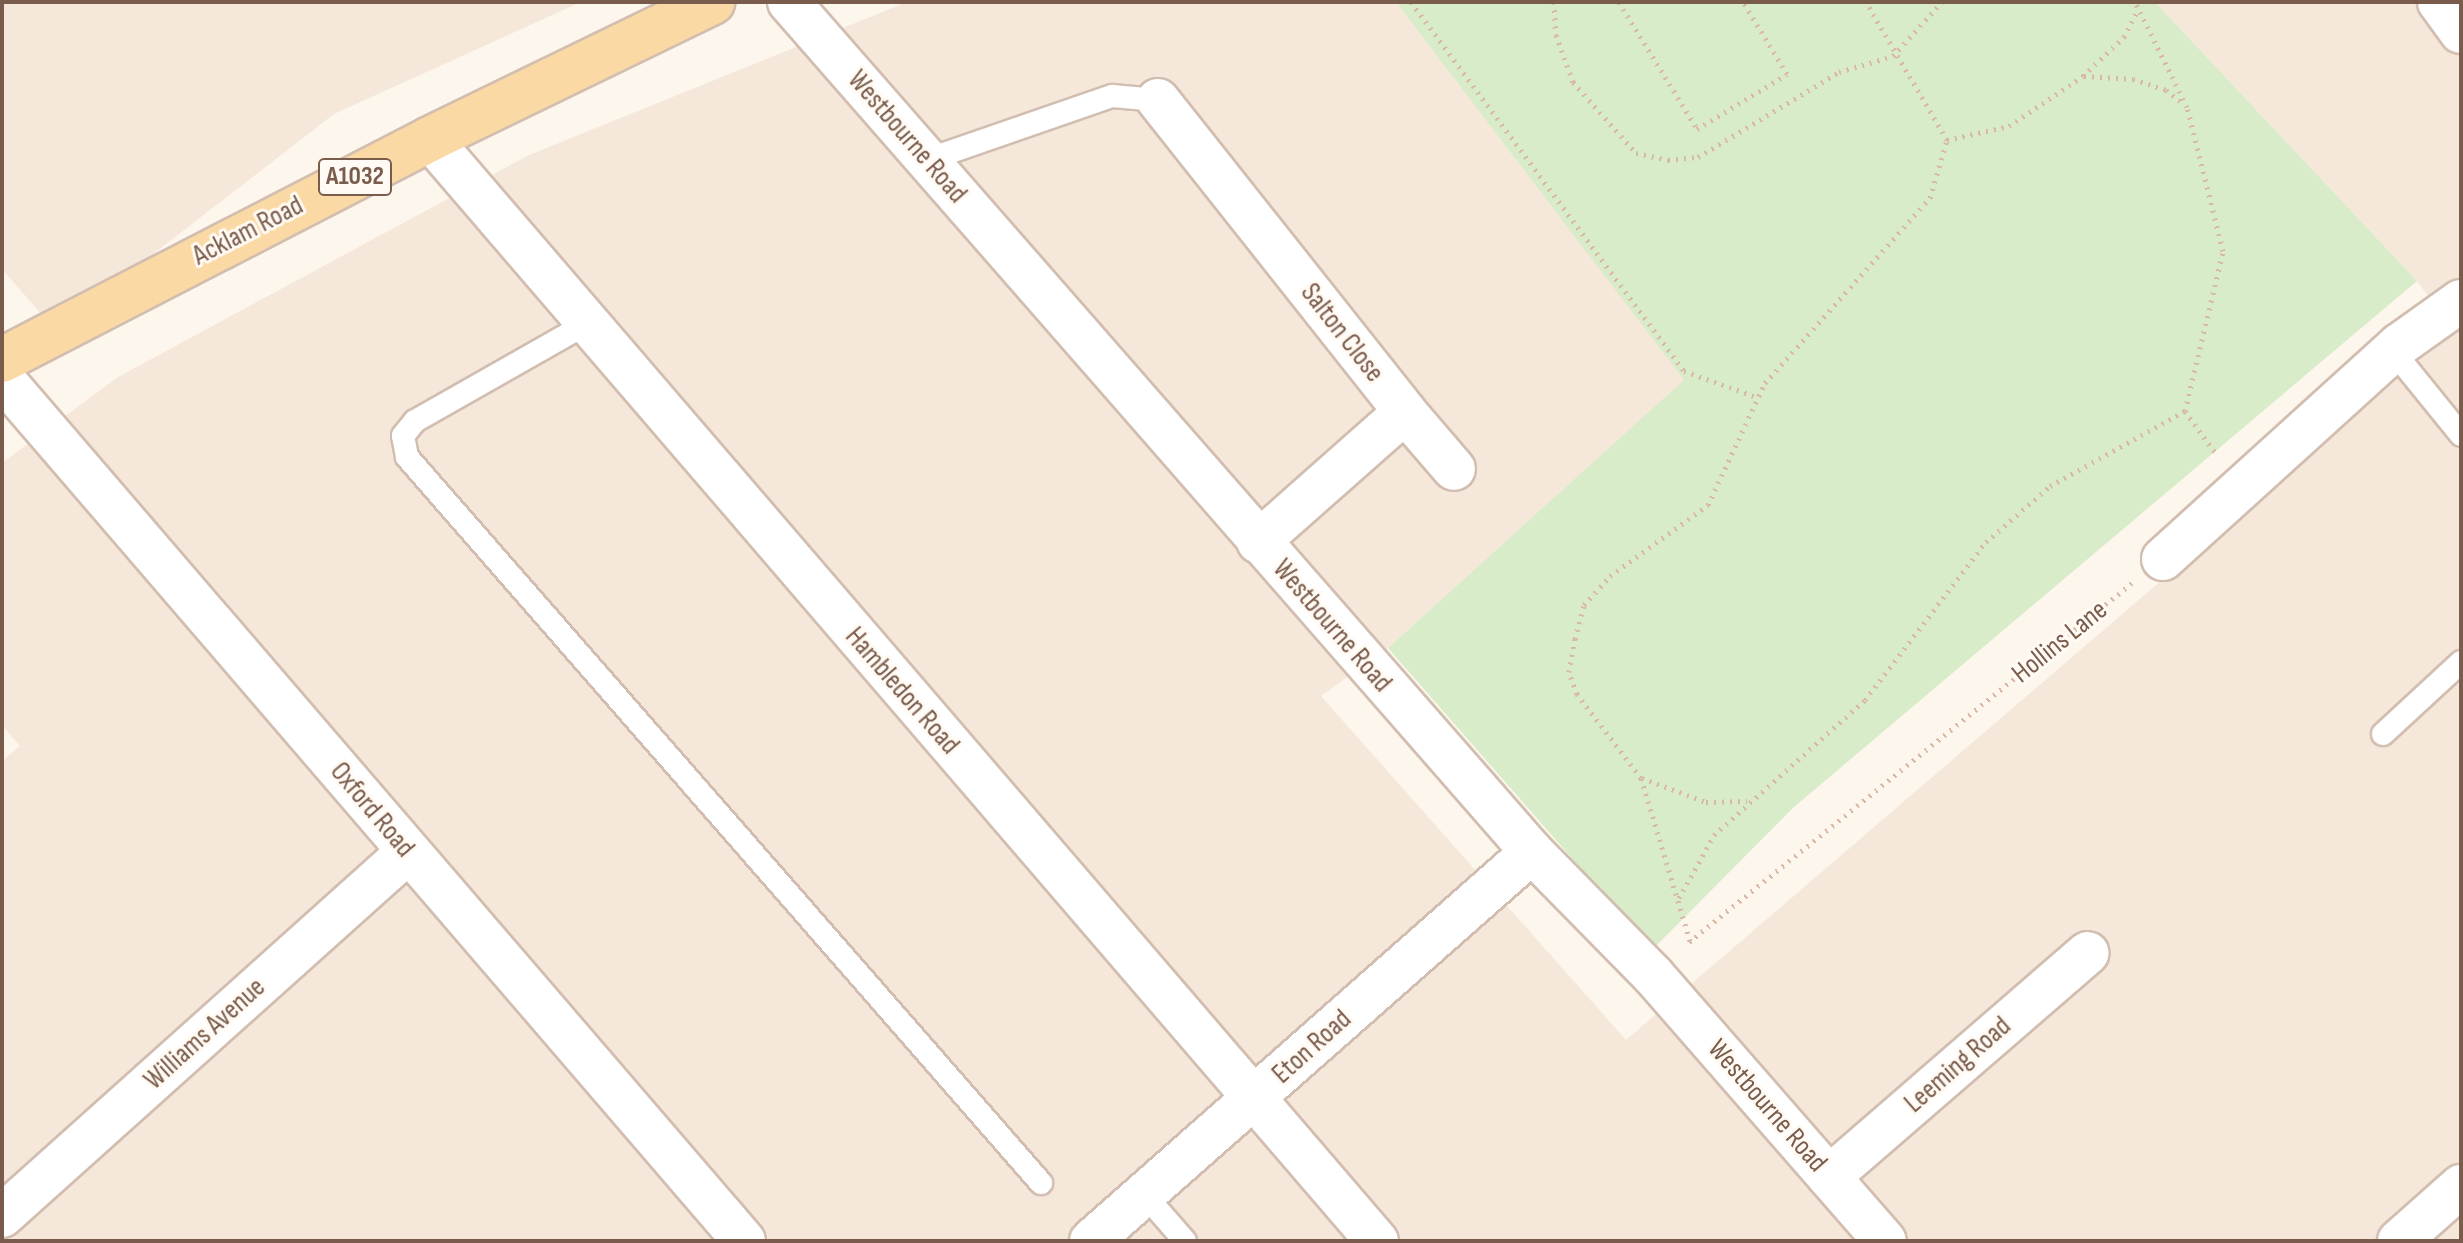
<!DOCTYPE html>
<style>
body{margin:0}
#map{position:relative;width:2463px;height:1243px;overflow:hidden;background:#fdf6ec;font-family:"Sofia Sans Condensed",sans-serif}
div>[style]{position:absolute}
.residential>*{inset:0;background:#f5e8da}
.green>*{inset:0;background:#d8ecc9}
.path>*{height:5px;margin-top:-2.5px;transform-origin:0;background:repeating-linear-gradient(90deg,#d9b8a5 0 2px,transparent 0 8px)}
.roads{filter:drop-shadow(2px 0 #d1beb0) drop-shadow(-2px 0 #d1beb0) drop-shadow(0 2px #d1beb0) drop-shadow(0 -2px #d1beb0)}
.lane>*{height:22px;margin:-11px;padding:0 11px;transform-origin:11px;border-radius:11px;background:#fff}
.street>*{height:42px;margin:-21px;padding:0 21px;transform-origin:21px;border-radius:21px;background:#fff}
.primary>*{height:44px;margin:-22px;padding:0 22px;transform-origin:22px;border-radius:22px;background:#fbd9a5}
span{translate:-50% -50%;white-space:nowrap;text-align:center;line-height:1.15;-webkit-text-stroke:6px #fffaf3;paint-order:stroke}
.shield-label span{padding:2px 6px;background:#fffaf3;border:2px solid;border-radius:6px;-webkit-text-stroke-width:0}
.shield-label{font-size:26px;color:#7a5c4d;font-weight:700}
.street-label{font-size:28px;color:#7a5c4d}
.frame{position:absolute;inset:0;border:4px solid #7a5c4d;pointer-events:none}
</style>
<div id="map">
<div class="residential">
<i style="clip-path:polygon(2px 2px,581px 2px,334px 114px,55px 330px,2px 269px)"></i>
<i style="clip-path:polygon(907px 2px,1396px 2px,1685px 380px,1388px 648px,1321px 696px,1626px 1040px,2453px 330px,2417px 281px,2155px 2px,2461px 2px,2461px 1241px,2px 1241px,2px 761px,20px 746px,2px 725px,2px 463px,118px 377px,529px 155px)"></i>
</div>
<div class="green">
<i style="clip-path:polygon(1396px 2px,2155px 2px,2417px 281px,1794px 807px,1652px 950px,1388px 648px,1684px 380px)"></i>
</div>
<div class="path">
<i style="left:1411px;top:2px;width:459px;rotate:53.5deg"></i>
<i style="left:1684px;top:371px;width:77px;rotate:19.6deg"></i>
<i style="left:1554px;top:2px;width:33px;rotate:87deg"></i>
<i style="left:1556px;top:35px;width:50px;rotate:70.1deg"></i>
<i style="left:1573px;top:82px;width:95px;rotate:48.4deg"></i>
<i style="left:1636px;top:153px;width:33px;rotate:12deg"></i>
<i style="left:1668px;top:160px;width:30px;rotate:-6deg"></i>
<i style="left:1698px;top:157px;width:165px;rotate:-31.1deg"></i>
<i style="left:1839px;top:72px;width:56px;rotate:-16.5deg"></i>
<i style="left:1893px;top:56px;width:73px;rotate:-47.8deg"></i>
<i style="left:1619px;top:2px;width:149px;rotate:58.4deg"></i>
<i style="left:1697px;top:129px;width:105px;rotate:-31.4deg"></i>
<i style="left:1787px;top:74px;width:84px;rotate:-121.4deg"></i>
<i style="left:2084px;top:76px;width:49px;rotate:3.5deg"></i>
<i style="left:2133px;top:79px;width:35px;rotate:18deg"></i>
<i style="left:2166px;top:90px;width:23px;rotate:38deg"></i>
<i style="left:1947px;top:140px;width:64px;rotate:-12.7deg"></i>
<i style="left:2009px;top:126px;width:89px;rotate:-34deg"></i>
<i style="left:2083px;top:76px;width:57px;rotate:-43.6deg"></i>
<i style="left:2124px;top:37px;width:31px;rotate:-63deg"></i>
<i style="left:2185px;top:411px;width:54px;rotate:54deg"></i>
<i style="left:1642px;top:778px;width:68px;rotate:20.6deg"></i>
<i style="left:1706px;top:802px;width:41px;rotate:-1.4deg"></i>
<i style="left:1679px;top:898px;width:72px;rotate:-60.9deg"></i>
<i style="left:1714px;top:835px;width:203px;rotate:-41.8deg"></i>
<i style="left:1865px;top:700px;width:199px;rotate:-52.6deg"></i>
<i style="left:1986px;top:542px;width:85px;rotate:-41.2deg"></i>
<i style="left:2050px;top:486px;width:154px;rotate:-29.1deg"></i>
<i style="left:2185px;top:411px;width:164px;rotate:-76.6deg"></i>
<i style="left:2223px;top:251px;width:148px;rotate:-104deg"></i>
<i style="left:2187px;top:107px;width:117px;rotate:-116.3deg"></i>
<i style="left:1690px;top:941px;width:170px;rotate:-106.7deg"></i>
<i style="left:1641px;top:778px;width:106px;rotate:-127.3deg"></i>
<i style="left:1577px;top:694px;width:23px;rotate:-110deg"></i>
<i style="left:1569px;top:672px;width:34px;rotate:-80deg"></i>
<i style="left:1575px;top:639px;width:35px;rotate:-75deg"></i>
<i style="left:1584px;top:605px;width:39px;rotate:-48deg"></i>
<i style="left:1610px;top:576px;width:121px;rotate:-35.9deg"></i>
<i style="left:1708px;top:505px;width:135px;rotate:-65deg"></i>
<i style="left:1765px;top:383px;width:248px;rotate:-48.3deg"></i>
<i style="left:1930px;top:198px;width:60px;rotate:-73.7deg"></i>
<i style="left:1947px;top:140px;width:160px;rotate:-120.4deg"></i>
<i style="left:1689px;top:942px;width:570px;rotate:-39.02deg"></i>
</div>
<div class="roads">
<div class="lane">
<i style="left:927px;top:160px;width:196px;rotate:-19.1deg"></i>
<i style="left:1112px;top:96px;width:46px;rotate:5deg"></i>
<i style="left:586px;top:324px;width:197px;rotate:150.4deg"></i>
<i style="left:415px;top:421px;width:19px;rotate:129deg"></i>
<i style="left:403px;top:436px;width:21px;rotate:79deg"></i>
<i style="left:407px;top:457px;width:964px;rotate:48.87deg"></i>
<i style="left:2393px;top:351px;width:108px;rotate:51deg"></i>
<i style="left:2383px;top:734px;width:106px;rotate:-42.7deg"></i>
<i style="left:1144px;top:1194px;width:62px;rotate:48.9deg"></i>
</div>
<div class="street">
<i style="left:789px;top:2px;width:1129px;rotate:48.84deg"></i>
<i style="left:1532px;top:852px;width:171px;rotate:45.5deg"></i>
<i style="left:1652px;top:974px;width:354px;rotate:48.9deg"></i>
<i style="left:2439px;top:2px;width:37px;rotate:54deg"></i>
<i style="left:1158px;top:100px;width:398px;rotate:51.6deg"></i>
<i style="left:1405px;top:412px;width:196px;rotate:138.5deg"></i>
<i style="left:430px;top:139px;width:1453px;rotate:49.33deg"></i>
<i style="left:2px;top:378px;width:1138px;rotate:49.31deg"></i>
<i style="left:1405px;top:412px;width:75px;rotate:49.3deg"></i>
<i style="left:2163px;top:559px;width:319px;rotate:-42.2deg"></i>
<i style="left:2399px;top:345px;width:76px;rotate:-35.4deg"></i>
<i style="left:1829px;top:1177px;width:342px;rotate:-40.9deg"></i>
<i style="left:2px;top:1216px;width:545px;rotate:-41.88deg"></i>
<i style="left:1091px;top:1241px;width:588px;rotate:-41.42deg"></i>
<i style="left:2399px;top:1241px;width:83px;rotate:-41.6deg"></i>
</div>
<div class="primary">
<i style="left:2px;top:360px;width:482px;rotate:-27.3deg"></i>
<i style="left:430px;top:139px;width:314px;rotate:-25.9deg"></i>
</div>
</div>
<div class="shield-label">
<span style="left:355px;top:177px">A1032</span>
</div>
<div class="street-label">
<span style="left:907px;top:137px;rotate:49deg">Westbourne Road</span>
<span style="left:248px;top:231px;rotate:-27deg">Acklam Road</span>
<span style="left:1342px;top:333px;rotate:52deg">Salton Close</span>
<span style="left:1332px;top:626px;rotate:49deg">Westbourne Road</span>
<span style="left:2060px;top:642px;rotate:-39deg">Hollins Lane</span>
<span style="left:902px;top:691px;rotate:49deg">Hambledon Road</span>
<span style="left:372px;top:810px;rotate:50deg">Oxford Road</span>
<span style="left:205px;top:1034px;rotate:-42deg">Williams Avenue</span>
<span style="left:1312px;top:1047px;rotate:-42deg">Eton Road</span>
<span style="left:1958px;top:1065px;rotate:-41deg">Leeming Road</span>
<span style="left:1767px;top:1106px;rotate:49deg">Westbourne Road</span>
</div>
<div class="frame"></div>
</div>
